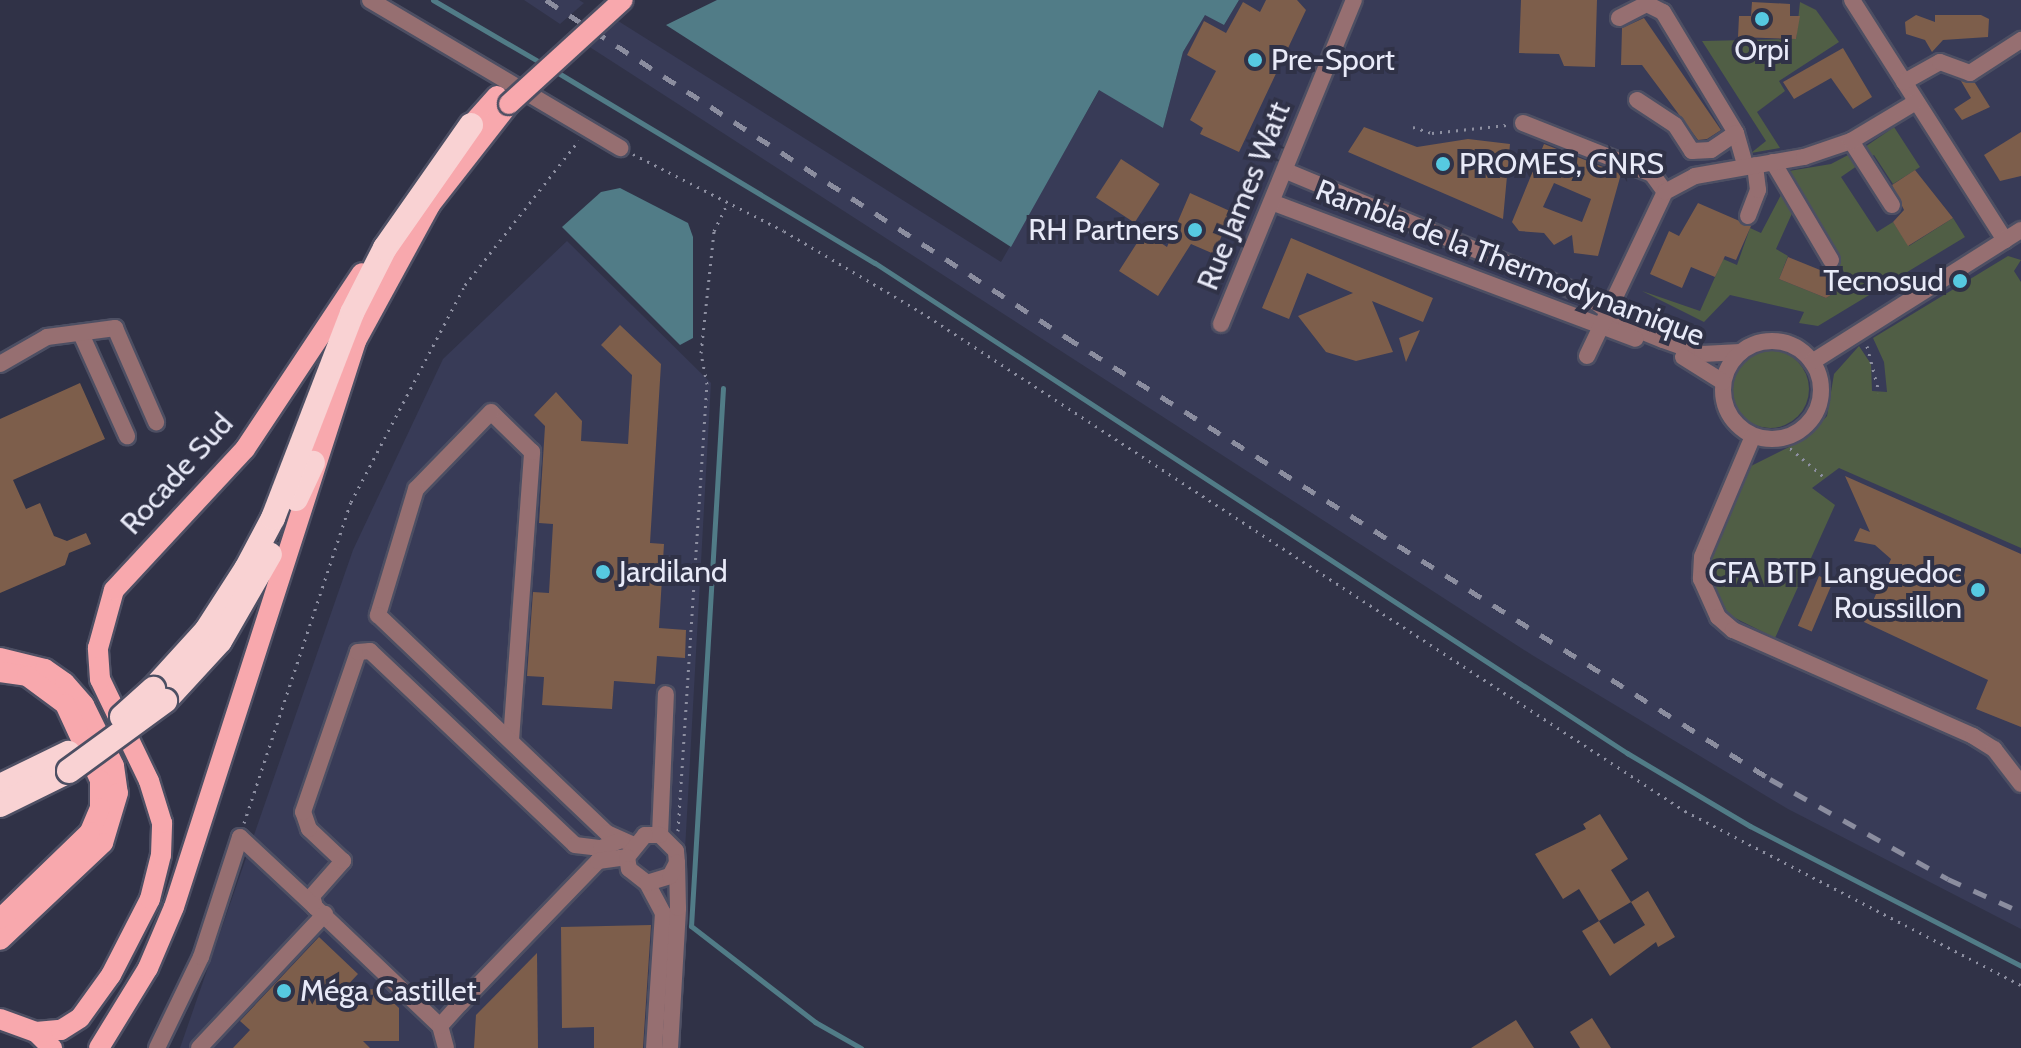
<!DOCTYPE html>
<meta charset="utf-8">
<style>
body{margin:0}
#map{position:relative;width:2021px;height:1048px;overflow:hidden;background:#303247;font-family:Cabin,sans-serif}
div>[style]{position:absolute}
.built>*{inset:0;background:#383b57}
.green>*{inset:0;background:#505e45}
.round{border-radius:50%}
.water>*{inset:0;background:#517c87}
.stream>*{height:5px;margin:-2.5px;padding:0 2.5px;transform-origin:2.5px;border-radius:2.5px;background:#517c87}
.building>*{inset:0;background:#7d5e4b;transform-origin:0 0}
.path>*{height:3px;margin-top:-1.5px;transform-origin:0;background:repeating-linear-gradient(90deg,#8d8fa1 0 2px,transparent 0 8px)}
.roads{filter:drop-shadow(2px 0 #4d4f63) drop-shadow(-2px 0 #4d4f63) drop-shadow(0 2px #4d4f63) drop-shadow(0 -2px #4d4f63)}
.minor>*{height:16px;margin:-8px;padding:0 8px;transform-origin:8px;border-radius:8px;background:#966f71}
.minor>.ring{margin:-8px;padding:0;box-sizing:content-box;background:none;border:16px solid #966f71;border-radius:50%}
.major>*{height:20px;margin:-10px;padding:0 10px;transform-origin:10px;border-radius:10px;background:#f8a8ad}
.highway>*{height:24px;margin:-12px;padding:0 12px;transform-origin:12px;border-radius:12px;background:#f9d2d3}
.rail>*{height:5px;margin-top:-2.5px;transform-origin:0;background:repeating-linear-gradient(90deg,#8b8d9f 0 14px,transparent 0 28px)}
.bridges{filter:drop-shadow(2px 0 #4d4f63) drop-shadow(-2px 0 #4d4f63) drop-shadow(0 2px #4d4f63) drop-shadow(0 -2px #4d4f63)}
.major-bridge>*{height:20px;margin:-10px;padding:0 10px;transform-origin:10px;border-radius:10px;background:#f8a8ad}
.highway-bridge>*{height:24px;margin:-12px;padding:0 12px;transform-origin:12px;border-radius:12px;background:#f9d2d3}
.dots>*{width:22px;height:22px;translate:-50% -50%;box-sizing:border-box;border:4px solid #303247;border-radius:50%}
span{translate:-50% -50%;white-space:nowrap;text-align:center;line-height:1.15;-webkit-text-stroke:8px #303247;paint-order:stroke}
.poi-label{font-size:30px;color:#e8eaf8}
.left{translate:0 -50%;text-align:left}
.right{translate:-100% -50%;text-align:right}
.street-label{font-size:30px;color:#e8eaf8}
</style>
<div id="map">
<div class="built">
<i style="clip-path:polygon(524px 0,579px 0,584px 3px,560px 24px)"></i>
<i style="clip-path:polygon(1239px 0,2021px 0,2021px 929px,1788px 809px,1532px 655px,585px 44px,615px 19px,1001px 262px,1100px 89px,1163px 128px,1183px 52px,1205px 14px,1224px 25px)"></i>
<i style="clip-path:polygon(567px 241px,711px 383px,674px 1048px,180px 1048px,353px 550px,443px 359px)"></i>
</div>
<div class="green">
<i style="clip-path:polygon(1800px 2px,1816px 10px,1839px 42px,1779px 81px,1785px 91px,1757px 112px,1780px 148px,1751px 153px,1766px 141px,1702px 41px,1796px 39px)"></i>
<i style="clip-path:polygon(1894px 127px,1920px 167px,1893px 184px,1874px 155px,1868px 159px,1862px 149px)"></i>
<i style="clip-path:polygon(1850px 154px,1857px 166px,1841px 177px,1877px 232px,1893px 222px,1909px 246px,1953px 218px,1965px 237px,1818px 326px,1799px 323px,1804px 312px,1730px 295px,1704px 322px,1642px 291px,1700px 311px,1723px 259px,1737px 265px,1750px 228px,1761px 233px,1783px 191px,1794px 209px,1776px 249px,1788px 256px,1779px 279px,1826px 298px,1846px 286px,1844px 272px,1783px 172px,1831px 164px)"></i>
<i style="clip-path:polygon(2008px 256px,2021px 260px,2014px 271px,2021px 282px,2021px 548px,1839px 468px,1812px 488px,1835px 505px,1775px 638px,1731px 616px,1716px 600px,1709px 576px,1713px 548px,1751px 466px,1807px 438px,1827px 416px,1834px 374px,1859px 346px,1871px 364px,1872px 391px,1887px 392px,1884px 362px,1873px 338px)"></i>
<i class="round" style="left:1731px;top:350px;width:78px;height:78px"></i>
</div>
<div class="water">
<i style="clip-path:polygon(717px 0,1239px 0,1224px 25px,1205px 15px,1183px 52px,1163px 128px,1099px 90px,1011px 247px,666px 25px)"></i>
<i style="clip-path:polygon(620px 188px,688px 223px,693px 237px,693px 338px,680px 345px,562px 227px,601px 192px)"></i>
</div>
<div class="stream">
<i style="left:433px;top:0;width:127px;rotate:30.2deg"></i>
<i style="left:555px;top:71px;width:373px;rotate:31deg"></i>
<i style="left:875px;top:263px;width:898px;rotate:33.09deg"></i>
<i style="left:1627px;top:753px;width:143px;rotate:30.7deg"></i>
<i style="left:1750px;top:826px;width:305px;rotate:27.3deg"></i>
<i style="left:723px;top:388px;width:539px;rotate:93.4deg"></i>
<i style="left:691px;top:926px;width:157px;rotate:37.7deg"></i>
<i style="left:815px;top:1022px;width:53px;rotate:29.5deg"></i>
</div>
<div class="building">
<i style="clip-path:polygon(1266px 0,1297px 0,1306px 10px,1239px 152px,1200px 134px,1203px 128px,1190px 120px,1216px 71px,1187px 55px,1204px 21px,1226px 33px,1243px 2px,1260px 12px)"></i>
<i style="clip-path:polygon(1521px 0,1597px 0,1595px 67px,1564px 66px,1559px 54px,1519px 53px)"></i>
<i style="clip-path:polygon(1752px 2px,1790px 4px,1790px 16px,1800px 16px,1796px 39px,1738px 37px,1739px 16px,1751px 16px)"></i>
<i style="clip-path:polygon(1916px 15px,1935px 22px,1935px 15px,1981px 15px,1989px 19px,1988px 37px,1943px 40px,1932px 52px,1925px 40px,1906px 34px,1905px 22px)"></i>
<i style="clip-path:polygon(1644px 18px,1721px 130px,1707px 139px,1698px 140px,1642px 65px,1621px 65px,1622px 28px)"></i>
<i style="clip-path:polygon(1843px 48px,1872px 97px,1853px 109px,1831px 78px,1794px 99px,1783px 82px)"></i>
<i style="clip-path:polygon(1961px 81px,1975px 83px,1990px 107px,1962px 120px,1954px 109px,1971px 98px)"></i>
<i style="clip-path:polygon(1364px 127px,1417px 147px,1468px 139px,1510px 144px,1503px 219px,1348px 152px)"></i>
<i style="clip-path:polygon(2021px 132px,2021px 176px,2000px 181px,1984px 155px)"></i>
<i style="clip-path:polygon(evenodd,1544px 144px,1621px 174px,1598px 256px,1574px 253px,1572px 235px,1554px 245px,1544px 233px,1519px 231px,1512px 222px,1544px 144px,1554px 183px,1591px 199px,1582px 222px,1543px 207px,1554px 183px)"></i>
<i style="left:1121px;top:159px;width:46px;height:46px;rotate:33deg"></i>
<i style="clip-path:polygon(1915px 170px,1953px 218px,1908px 246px,1893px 222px,1904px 210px,1892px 185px)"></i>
<i style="clip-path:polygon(1190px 193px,1232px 212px,1214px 254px,1191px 244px,1158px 296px,1119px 271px,1144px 232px,1167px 247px)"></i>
<i style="clip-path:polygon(1698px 203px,1751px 226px,1736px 260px,1725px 256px,1715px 277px,1691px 267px,1682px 288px,1650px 274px,1669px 231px,1679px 236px)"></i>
<i style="clip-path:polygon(1291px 238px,1433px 298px,1423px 322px,1372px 301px,1393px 352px,1356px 361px,1326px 352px,1298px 316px,1353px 293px,1307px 273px,1289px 319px,1262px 308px)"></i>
<i style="clip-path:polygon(1788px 257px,1830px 274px,1849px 284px,1826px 298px,1779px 279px)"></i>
<i style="clip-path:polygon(620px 325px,661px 364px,650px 543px,664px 544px,659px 628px,686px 630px,685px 658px,657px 656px,655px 684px,614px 681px,612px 709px,542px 705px,544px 677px,527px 676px,533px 592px,549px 593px,553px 524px,539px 523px,545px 426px,534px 415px,556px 392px,582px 421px,581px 441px,628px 444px,632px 375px,601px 345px)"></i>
<i style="clip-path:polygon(1420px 330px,1406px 362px,1399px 338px)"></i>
<i style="clip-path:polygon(80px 383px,105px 439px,13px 480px,26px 509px,40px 503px,54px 536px,67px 541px,86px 533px,91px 544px,69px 553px,65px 565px,0 593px,0 419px)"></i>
<i style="clip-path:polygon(1845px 476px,2021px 554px,2021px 727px,1976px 709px,1988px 680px,1864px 622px,1891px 559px,1875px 545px,1854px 541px,1860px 528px,1870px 532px)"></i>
<i style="left:1819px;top:576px;width:15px;height:54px;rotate:23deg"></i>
<i style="clip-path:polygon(1600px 814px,1628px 859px,1611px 870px,1631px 902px,1599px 921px,1579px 889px,1563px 899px,1535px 854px,1586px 829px,1583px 824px)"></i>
<i style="clip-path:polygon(1648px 891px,1675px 937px,1658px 947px,1656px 942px,1610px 976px,1582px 931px,1599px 921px,1614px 944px,1645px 925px,1631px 902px)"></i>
<i style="clip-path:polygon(651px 925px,643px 1048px,594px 1048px,594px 1027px,562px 1028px,561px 927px)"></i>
<i style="clip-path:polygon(319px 937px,358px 974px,343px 990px,379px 989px,399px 1008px,399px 1041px,363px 1041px,370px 1048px,233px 1048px,250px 1030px,240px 1021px)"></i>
<i style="clip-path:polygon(537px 953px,538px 1048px,474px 1048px,476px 1015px)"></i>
<i style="clip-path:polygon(1592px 1018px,1611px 1048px,1580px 1048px,1570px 1032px)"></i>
<i style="clip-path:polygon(1516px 1020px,1534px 1048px,1471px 1048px)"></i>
</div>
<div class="path">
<i style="left:1413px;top:127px;width:20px;rotate:18deg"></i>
<i style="left:1432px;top:133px;width:75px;rotate:-6.1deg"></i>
<i style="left:633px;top:154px;width:169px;rotate:27deg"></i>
<i style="left:784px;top:231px;width:159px;rotate:30.6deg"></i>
<i style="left:921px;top:312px;width:913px;rotate:33.15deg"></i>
<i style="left:1685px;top:811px;width:378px;rotate:27.4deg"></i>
<i style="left:1867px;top:346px;width:48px;rotate:75.4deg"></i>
<i style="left:1778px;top:438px;width:62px;rotate:40.4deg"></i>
<i style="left:244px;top:823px;width:338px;rotate:-71.6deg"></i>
<i style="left:351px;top:502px;width:245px;rotate:-62.3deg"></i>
<i style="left:465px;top:285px;width:184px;rotate:-51.8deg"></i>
<i style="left:678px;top:831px;width:448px;rotate:-86.3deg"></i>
<i style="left:707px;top:384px;width:32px;rotate:-101deg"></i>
<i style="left:701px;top:353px;width:123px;rotate:-83.9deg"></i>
<i style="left:714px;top:231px;width:28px;rotate:-64deg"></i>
</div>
<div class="roads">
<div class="minor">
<i style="left:370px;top:0;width:291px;rotate:30.6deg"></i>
<i style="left:1852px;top:0;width:285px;rotate:57.5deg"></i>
<i style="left:1619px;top:18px;width:31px;rotate:-27deg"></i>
<i style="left:1647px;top:4px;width:18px;rotate:27deg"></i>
<i style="left:1663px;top:12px;width:141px;rotate:58.9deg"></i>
<i style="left:1736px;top:133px;width:35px;rotate:74deg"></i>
<i style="left:1904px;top:82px;width:41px;rotate:-29.1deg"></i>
<i style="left:1940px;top:62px;width:32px;rotate:20deg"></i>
<i style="left:1970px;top:73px;width:61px;rotate:-32.9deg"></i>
<i style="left:1637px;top:100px;width:45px;rotate:33.3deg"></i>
<i style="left:1675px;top:125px;width:31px;rotate:57deg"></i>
<i style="left:1692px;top:151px;width:19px;rotate:-3deg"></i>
<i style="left:1711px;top:150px;width:30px;rotate:-34deg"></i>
<i style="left:1523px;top:123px;width:139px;rotate:21.6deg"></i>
<i style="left:1652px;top:174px;width:22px;rotate:54deg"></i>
<i style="left:1851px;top:141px;width:76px;rotate:57.4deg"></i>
<i style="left:1773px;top:162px;width:114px;rotate:59.4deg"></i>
<i style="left:1286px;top:171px;width:328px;rotate:22.6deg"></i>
<i style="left:1589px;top:297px;width:46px;rotate:37.1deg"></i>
<i style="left:1626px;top:325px;width:40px;rotate:22deg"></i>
<i style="left:1663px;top:340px;width:41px;rotate:19.7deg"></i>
<i style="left:1702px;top:354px;width:39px;rotate:-3deg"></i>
<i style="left:1274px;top:203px;width:386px;rotate:20.6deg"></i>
<i style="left:1748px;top:216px;width:28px;rotate:-69deg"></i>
<i style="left:1758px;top:190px;width:25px;rotate:-97deg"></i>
<i style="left:1221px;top:324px;width:350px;rotate:-67.7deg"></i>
<i style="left:82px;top:336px;width:110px;rotate:65.8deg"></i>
<i class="ring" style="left:1723px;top:341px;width:82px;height:82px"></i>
<i style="left:1587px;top:356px;width:182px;rotate:-64.6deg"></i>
<i style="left:1665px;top:192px;width:34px;rotate:-28deg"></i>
<i style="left:1695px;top:176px;width:111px;rotate:-9.9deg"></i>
<i style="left:1804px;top:157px;width:50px;rotate:-18.8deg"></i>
<i style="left:1851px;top:141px;width:76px;rotate:-31deg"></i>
<i style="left:1683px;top:357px;width:47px;rotate:32deg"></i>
<i style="left:1812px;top:362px;width:247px;rotate:-32.3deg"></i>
<i style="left:0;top:364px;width:54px;rotate:-29.9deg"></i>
<i style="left:47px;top:337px;width:69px;rotate:-7.5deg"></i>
<i style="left:115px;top:328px;width:103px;rotate:66.4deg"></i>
<i style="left:1753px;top:436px;width:131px;rotate:112.9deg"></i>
<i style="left:1702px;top:557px;width:22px;rotate:93deg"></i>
<i style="left:1701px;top:579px;width:42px;rotate:65.9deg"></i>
<i style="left:1718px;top:617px;width:20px;rotate:41deg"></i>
<i style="left:1733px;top:630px;width:262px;rotate:23.8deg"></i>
<i style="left:1973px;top:736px;width:25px;rotate:32deg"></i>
<i style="left:1994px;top:749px;width:44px;rotate:52.4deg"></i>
<i style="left:511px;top:740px;width:289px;rotate:-85.8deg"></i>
<i style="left:532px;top:452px;width:57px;rotate:-135.7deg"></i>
<i style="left:491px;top:412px;width:107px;rotate:134.2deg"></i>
<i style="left:416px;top:489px;width:132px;rotate:106.8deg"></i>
<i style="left:378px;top:615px;width:316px;rotate:43.6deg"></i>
<i style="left:607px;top:833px;width:27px;rotate:24deg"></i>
<i style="left:660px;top:835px;width:141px;rotate:-87.6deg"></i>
<i style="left:647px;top:883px;width:34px;rotate:62deg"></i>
<i style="left:663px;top:913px;width:135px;rotate:93.8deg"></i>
<i style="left:440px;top:1026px;width:173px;rotate:-136.4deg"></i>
<i style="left:315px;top:907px;width:11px;rotate:-105deg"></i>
<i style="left:312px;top:896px;width:47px;rotate:-48.5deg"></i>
<i style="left:343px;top:861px;width:47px;rotate:-136.7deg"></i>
<i style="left:309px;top:829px;width:18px;rotate:-109deg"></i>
<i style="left:303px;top:812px;width:169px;rotate:-71deg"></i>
<i style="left:358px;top:652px;width:12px;rotate:-5deg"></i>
<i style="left:370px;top:651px;width:282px;rotate:43.4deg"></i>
<i style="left:575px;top:845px;width:26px;rotate:7deg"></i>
<i style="left:601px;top:848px;width:22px;rotate:-21deg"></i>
<i style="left:157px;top:1048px;width:101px;rotate:-64.2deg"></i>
<i style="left:201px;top:957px;width:126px;rotate:-72deg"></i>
<i style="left:240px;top:837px;width:103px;rotate:43deg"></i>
<i style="left:199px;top:1048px;width:184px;rotate:-46.8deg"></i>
<i style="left:446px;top:1048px;width:23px;rotate:-105deg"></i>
<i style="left:440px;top:1026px;width:30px;rotate:-48deg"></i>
<i style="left:460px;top:1004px;width:199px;rotate:-46deg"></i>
<i style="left:598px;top:861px;width:29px;rotate:-8deg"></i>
<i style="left:670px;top:1048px;width:140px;rotate:-86.7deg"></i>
<i style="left:678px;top:908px;width:45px;rotate:-91.3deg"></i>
<i style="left:677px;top:863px;width:12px;rotate:-95deg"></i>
<i style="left:676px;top:851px;width:23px;rotate:-135deg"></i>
<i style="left:660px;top:835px;width:15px;rotate:180deg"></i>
<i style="left:645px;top:835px;width:28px;rotate:129deg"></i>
<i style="left:627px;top:857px;width:12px;rotate:81deg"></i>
<i style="left:629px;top:869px;width:23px;rotate:38deg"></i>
<i style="left:647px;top:883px;width:24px;rotate:-17deg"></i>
<i style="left:670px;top:876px;width:15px;rotate:-62deg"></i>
</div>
<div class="major">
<i style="left:463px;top:134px;width:51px;rotate:-48.2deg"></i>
<i style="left:0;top:658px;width:46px;rotate:13.7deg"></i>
<i style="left:45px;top:669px;width:24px;rotate:35deg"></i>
<i style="left:65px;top:683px;width:29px;rotate:49deg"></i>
<i style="left:84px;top:705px;width:68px;rotate:63.8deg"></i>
<i style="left:114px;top:766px;width:27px;rotate:82deg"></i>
<i style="left:118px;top:793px;width:52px;rotate:106.7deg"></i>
<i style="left:103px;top:843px;width:141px;rotate:136.7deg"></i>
<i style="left:0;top:672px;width:27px;rotate:8deg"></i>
<i style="left:27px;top:676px;width:47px;rotate:36.4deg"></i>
<i style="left:65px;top:704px;width:84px;rotate:65.3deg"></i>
<i style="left:100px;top:780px;width:28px;rotate:90deg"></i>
<i style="left:100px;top:808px;width:26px;rotate:113deg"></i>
<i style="left:90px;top:832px;width:125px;rotate:136deg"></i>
<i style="left:0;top:1019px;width:38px;rotate:20deg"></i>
<i style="left:36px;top:1032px;width:23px;rotate:45deg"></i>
<i style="left:36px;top:1032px;width:25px;rotate:-5deg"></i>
<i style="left:61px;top:1030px;width:22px;rotate:-32deg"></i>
<i style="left:80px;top:1018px;width:53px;rotate:-54.2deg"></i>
<i style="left:111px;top:975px;width:85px;rotate:-62.8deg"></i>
<i style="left:150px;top:899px;width:45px;rotate:-76deg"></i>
<i style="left:161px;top:855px;width:32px;rotate:-88deg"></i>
<i style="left:162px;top:823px;width:44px;rotate:-107.2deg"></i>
<i style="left:149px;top:781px;width:113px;rotate:-115.7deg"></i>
<i style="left:100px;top:679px;width:31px;rotate:-94deg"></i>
<i style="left:98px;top:648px;width:60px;rotate:-74.6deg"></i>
<i style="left:114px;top:590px;width:192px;rotate:-47.1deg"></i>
<i style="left:245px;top:449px;width:211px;rotate:-56.4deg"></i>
<i style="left:99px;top:1048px;width:94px;rotate:-58.5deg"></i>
<i style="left:148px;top:968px;width:66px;rotate:-66.9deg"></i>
<i style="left:174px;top:907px;width:595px;rotate:-72.17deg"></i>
<i style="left:356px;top:341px;width:155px;rotate:-61.4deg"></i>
<i style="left:430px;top:205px;width:128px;rotate:-52deg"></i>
</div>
<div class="highway">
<i style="left:296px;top:499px;width:40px;rotate:-65deg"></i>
<i style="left:153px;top:689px;width:79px;rotate:-47.6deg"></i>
<i style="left:206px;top:631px;width:74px;rotate:-57.2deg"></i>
<i style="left:246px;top:569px;width:58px;rotate:-62.1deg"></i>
<i style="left:273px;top:518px;width:220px;rotate:-68.9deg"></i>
<i style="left:352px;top:313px;width:73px;rotate:-63.1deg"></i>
<i style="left:385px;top:248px;width:150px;rotate:-55deg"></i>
<i style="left:165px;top:701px;width:81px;rotate:-47.5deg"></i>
<i style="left:220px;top:641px;width:100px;rotate:-60.1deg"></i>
<i style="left:0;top:786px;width:76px;rotate:-25.9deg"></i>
<i style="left:0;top:805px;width:77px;rotate:-26.2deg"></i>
</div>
</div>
<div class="rail">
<i style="left:546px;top:0;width:620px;rotate:32.95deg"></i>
<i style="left:1066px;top:337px;width:831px;rotate:32.12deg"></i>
<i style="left:1770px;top:779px;width:204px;rotate:29.3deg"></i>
<i style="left:1948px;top:879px;width:80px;rotate:24.3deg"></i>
</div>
<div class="bridges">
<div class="major-bridge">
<i style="left:509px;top:104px;width:154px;rotate:-42.4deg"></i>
</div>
<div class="highway-bridge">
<i style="left:122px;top:717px;width:42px;rotate:-42.1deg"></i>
<i style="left:69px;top:771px;width:119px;rotate:-36.1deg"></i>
</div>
</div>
<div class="dots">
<i style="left:1762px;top:19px;background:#56c9e1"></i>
<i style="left:1255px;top:60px;background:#56c9e1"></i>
<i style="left:1443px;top:164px;background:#56c9e1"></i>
<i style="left:1195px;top:230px;background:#56c9e1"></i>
<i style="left:1960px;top:281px;background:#56c9e1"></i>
<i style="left:603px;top:572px;background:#56c9e1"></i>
<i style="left:1978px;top:590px;background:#56c9e1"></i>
<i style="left:284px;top:991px;background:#56c9e1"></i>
</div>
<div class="poi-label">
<span style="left:1762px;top:50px">Orpi</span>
<span class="left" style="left:1271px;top:60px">Pre-Sport</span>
<span class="left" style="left:1459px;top:164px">PROMES, CNRS</span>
<span class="right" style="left:1179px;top:230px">RH Partners</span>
<span class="right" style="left:1944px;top:281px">Tecnosud</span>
<span class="left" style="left:619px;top:572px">Jardiland</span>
<span class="right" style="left:1962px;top:590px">CFA BTP Languedoc<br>Roussillon</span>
<span class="left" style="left:300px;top:991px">Méga Castillet</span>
</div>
<div class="street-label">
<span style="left:1244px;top:196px;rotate:-68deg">Rue James Watt</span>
<span style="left:1510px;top:263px;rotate:21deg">Rambla de la Thermodynamique</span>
<span style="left:177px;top:474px;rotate:-48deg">Rocade Sud</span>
</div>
</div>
